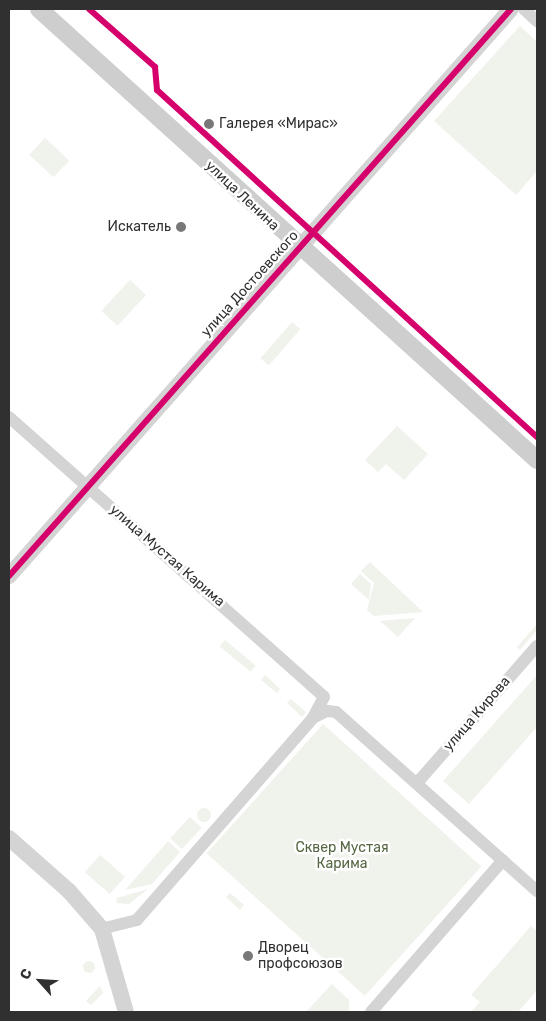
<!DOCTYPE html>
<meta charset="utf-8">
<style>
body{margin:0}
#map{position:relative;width:546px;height:1021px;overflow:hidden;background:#fff;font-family:Rubik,sans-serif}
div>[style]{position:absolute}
.green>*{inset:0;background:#f0f2ec;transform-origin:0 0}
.round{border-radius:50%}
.minor>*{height:12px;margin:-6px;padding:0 6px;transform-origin:6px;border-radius:6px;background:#d4d4d4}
.tertiary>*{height:16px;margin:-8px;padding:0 8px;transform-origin:8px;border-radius:8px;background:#d4d4d4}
.secondary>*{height:18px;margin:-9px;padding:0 9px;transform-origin:9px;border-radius:9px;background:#cecece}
.cycleway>*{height:6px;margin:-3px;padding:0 3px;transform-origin:3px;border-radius:3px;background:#d6006c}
.dots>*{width:14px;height:14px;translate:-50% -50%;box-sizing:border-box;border:2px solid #fff;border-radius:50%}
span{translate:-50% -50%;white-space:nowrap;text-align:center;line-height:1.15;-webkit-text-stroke:5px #fff;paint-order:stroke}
.poi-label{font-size:14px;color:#303030}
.left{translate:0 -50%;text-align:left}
.right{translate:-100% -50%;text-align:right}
.street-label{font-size:14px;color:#303030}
.park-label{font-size:14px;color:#556743}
.frame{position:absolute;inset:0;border:10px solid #303030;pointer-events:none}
.north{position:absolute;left:15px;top:956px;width:50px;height:50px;-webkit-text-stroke:4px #fff;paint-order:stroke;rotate:296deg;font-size:14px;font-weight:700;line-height:20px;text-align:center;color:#303030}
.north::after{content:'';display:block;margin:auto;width:18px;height:22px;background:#303030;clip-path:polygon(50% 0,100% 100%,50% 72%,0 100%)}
</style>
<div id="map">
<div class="green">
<i style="clip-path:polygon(520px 26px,537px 42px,537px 171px,516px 195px,434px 121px)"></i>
<i style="left:45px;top:138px;width:33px;height:23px;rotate:43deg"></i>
<i style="left:130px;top:280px;width:22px;height:42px;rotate:43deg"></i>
<i style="left:292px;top:322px;width:11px;height:48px;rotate:41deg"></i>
<i style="clip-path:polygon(397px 426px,428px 454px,404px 480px,386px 464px,378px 472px,365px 460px)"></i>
<i style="clip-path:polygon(370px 562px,423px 612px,374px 616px,367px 610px,374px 583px,361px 571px)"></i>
<i style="clip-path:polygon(360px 574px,371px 584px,369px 600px,351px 584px)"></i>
<i style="clip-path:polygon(415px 618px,398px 637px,380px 621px)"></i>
<i style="clip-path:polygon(537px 624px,537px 630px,520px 650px,517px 647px)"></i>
<i style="left:225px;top:640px;width:40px;height:8px;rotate:40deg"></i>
<i style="clip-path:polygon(265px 675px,280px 689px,277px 693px,261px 680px)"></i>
<i style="clip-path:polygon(537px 675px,537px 727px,469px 804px,443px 781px)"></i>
<i style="clip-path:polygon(291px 699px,306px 712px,302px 717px,287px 703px)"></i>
<i style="left:323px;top:724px;width:213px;height:174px;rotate:42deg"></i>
<i class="round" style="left:197px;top:808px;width:14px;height:14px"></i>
<i style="left:190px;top:817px;width:16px;height:29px;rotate:43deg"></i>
<i style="clip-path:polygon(168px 841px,180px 852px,152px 884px,125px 890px)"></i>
<i style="left:100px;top:855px;width:33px;height:23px;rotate:41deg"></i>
<i style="clip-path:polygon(148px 889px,129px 904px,116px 903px,117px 898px)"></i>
<i style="clip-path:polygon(230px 893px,244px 905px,240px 910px,226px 897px)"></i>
<i style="clip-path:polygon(531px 926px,537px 931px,537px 990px,518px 1012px,471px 1012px,480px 1002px,471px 995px)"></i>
<i class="round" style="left:83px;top:961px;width:12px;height:12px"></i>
<i style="clip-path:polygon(332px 984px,349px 1000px,349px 1012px,306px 1012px)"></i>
<i style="clip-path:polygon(100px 986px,103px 993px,91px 1005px,86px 1001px)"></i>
</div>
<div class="minor">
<i style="left:524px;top:9px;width:18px;rotate:43deg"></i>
<i style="left:9px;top:417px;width:421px;rotate:41.6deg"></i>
<i style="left:324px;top:697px;width:24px;rotate:118deg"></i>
<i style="left:313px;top:718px;width:268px;rotate:131.1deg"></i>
<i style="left:137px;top:920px;width:36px;rotate:166deg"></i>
<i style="left:313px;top:718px;width:16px;rotate:-27deg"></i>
<i style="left:327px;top:711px;width:9px;rotate:6deg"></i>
<i style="left:336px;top:712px;width:269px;rotate:41.7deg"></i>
<i style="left:417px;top:783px;width:182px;rotate:-48.8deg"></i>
<i style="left:371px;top:1012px;width:201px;rotate:-49deg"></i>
</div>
<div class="tertiary">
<i style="left:9px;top:576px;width:757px;rotate:-48.48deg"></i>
<i style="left:9px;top:838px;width:80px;rotate:41.5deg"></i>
<i style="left:69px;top:891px;width:50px;rotate:49deg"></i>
<i style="left:102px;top:929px;width:86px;rotate:73.9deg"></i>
</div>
<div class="secondary">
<i style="left:39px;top:9px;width:672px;rotate:42.16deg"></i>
</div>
<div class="cycleway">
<i style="left:89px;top:9px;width:88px;rotate:41.3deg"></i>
<i style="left:155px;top:67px;width:23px;rotate:85deg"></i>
<i style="left:157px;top:90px;width:515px;rotate:42.4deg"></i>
<i style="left:9px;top:576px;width:757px;rotate:-48.48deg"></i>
</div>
<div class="dots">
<i style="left:209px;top:124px;background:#787878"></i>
<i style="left:181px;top:227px;background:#787878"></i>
<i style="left:248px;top:956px;background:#787878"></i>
</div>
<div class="poi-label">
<span class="left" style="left:219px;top:124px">Галерея «Мирас»</span>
<span class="right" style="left:171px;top:227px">Искатель</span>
<span class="left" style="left:258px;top:956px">Дворец<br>профсоюзов</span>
</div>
<div class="street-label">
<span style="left:242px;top:196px;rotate:43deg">улица Ленина</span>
<span style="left:250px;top:284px;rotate:-48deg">улица Достоевского</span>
<span style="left:167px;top:556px;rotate:41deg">улица Мустая Карима</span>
<span style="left:477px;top:714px;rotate:-49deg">улица Кирова</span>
</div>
<div class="park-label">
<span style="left:342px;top:856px">Сквер Мустая<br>Карима</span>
</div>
<div class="frame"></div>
<div class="north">С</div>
</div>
